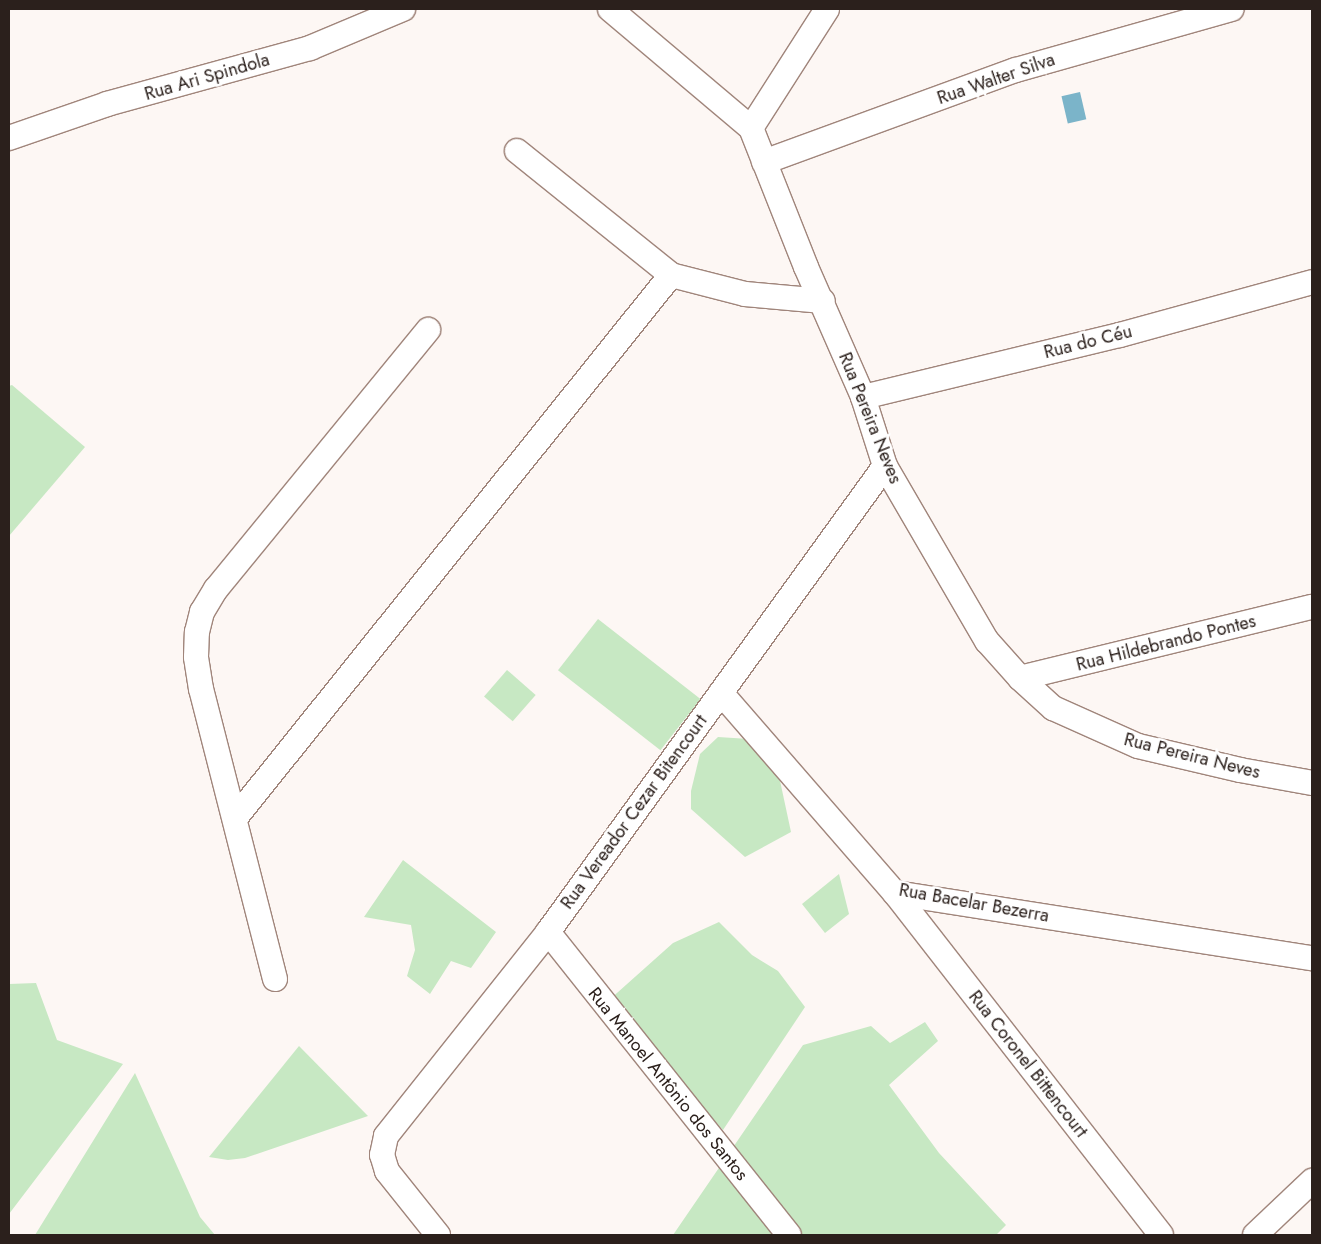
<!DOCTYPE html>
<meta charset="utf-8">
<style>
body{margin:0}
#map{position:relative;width:1321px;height:1244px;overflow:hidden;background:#fdf7f4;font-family:Jost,sans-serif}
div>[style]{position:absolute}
.green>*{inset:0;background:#c7e8c3;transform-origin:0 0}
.water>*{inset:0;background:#7bb4c9;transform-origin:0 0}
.roads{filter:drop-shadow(1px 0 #a0857b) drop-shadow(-1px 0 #a0857b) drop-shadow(0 1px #a0857b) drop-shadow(0 -1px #a0857b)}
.minor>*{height:24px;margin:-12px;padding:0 12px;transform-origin:12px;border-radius:12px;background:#fff}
span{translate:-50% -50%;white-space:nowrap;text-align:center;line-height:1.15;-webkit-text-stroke:5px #fff;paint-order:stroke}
.street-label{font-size:18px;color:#2b201c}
.frame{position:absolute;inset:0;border:10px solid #2b201c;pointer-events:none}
</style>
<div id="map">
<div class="green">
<i style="clip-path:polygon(12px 385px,85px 447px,9px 536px,9px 386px)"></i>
<i style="left:598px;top:619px;width:130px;height:65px;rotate:38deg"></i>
<i style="left:507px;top:670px;width:38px;height:35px;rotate:41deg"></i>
<i style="clip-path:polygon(718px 737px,749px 739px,779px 776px,791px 832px,745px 857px,691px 809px,691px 791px,700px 754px)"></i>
<i style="clip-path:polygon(403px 860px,496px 932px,471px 968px,451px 961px,430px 994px,407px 976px,415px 950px,411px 925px,364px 917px)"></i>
<i style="clip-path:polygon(839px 874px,849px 914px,825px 933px,802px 904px)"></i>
<i style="clip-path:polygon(719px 922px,752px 955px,778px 971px,805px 1007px,723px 1130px,608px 1001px,673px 943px)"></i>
<i style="clip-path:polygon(36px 983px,57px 1040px,123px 1064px,9px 1214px,9px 984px)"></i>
<i style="clip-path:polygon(925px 1022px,938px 1041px,889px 1085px,939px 1153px,1006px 1225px,996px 1235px,673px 1235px,803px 1045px,871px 1026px,890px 1043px)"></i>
<i style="clip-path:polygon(299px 1046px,368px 1116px,245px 1158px,228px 1160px,209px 1157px)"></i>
<i style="clip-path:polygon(135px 1073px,200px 1217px,215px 1235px,35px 1235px)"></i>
</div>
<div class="water">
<i style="left:1080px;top:92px;width:28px;height:19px;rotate:77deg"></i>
</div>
<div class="roads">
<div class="minor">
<i style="left:610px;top:9px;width:185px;rotate:40.2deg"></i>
<i style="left:751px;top:128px;width:149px;rotate:68.4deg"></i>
<i style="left:806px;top:267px;width:142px;rotate:66.3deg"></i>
<i style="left:863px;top:397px;width:72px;rotate:72.3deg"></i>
<i style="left:885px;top:466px;width:203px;rotate:59.8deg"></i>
<i style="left:987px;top:641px;width:50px;rotate:48.3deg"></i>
<i style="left:1020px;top:678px;width:45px;rotate:42.3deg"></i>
<i style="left:1053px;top:708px;width:93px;rotate:24.1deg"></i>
<i style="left:1138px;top:746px;width:105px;rotate:13.2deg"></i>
<i style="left:1240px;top:770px;width:73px;rotate:10.2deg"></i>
<i style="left:751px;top:128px;width:141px;rotate:-57.4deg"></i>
<i style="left:9px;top:138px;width:104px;rotate:-19.1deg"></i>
<i style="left:107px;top:104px;width:211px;rotate:-15.4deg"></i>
<i style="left:310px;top:48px;width:101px;rotate:-22.8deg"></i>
<i style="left:517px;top:151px;width:198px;rotate:38.8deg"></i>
<i style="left:671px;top:275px;width:76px;rotate:14.4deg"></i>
<i style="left:745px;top:294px;width:78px;rotate:5.1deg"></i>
<i style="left:764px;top:162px;width:268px;rotate:-20.1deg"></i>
<i style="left:1016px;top:70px;width:224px;rotate:-15.8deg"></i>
<i style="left:863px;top:397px;width:264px;rotate:-13.6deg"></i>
<i style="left:1120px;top:335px;width:199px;rotate:-15.4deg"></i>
<i style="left:1020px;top:678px;width:301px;rotate:-13.7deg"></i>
<i style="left:721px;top:693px;width:265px;rotate:49deg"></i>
<i style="left:895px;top:893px;width:422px;rotate:8.9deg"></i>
<i style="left:236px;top:817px;width:695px;rotate:-51.25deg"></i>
<i style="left:895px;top:893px;width:433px;rotate:52.1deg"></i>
<i style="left:548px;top:932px;width:387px;rotate:51.5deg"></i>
<i style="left:275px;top:979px;width:299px;rotate:-104.3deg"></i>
<i style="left:201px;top:689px;width:32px;rotate:-99deg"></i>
<i style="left:196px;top:657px;width:25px;rotate:-88deg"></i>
<i style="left:197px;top:632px;width:21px;rotate:-76deg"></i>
<i style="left:202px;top:612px;width:27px;rotate:-59deg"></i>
<i style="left:216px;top:589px;width:335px;rotate:-50.7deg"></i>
<i style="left:438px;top:1235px;width:82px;rotate:-128.6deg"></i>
<i style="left:387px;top:1171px;width:17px;rotate:-107deg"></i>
<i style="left:382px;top:1155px;width:19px;rotate:-78deg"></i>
<i style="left:386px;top:1136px;width:260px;rotate:-51.5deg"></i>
<i style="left:548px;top:932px;width:575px;rotate:-54.13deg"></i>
<i style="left:1255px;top:1235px;width:79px;rotate:-43.5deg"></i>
</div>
</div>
<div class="street-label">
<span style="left:207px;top:77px;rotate:-16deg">Rua Ari Spindola</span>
<span style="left:996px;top:79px;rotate:-19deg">Rua Walter Silva</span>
<span style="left:1088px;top:342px;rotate:-14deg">Rua do Céu</span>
<span style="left:870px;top:418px;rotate:68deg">Rua Pereira Neves</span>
<span style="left:1166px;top:643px;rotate:-14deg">Rua Hildebrando Pontes</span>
<span style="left:1192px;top:756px;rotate:14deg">Rua Pereira Neves</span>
<span style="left:634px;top:812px;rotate:-54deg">Rua Vereador Cezar Bitencourt</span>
<span style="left:974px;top:903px;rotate:10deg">Rua Bacelar Bezerra</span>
<span style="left:1028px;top:1064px;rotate:52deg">Rua Coronel Bittencourt</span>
<span style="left:668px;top:1084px;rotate:51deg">Rua Manoel Antônio dos Santos</span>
</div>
<div class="frame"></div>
</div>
